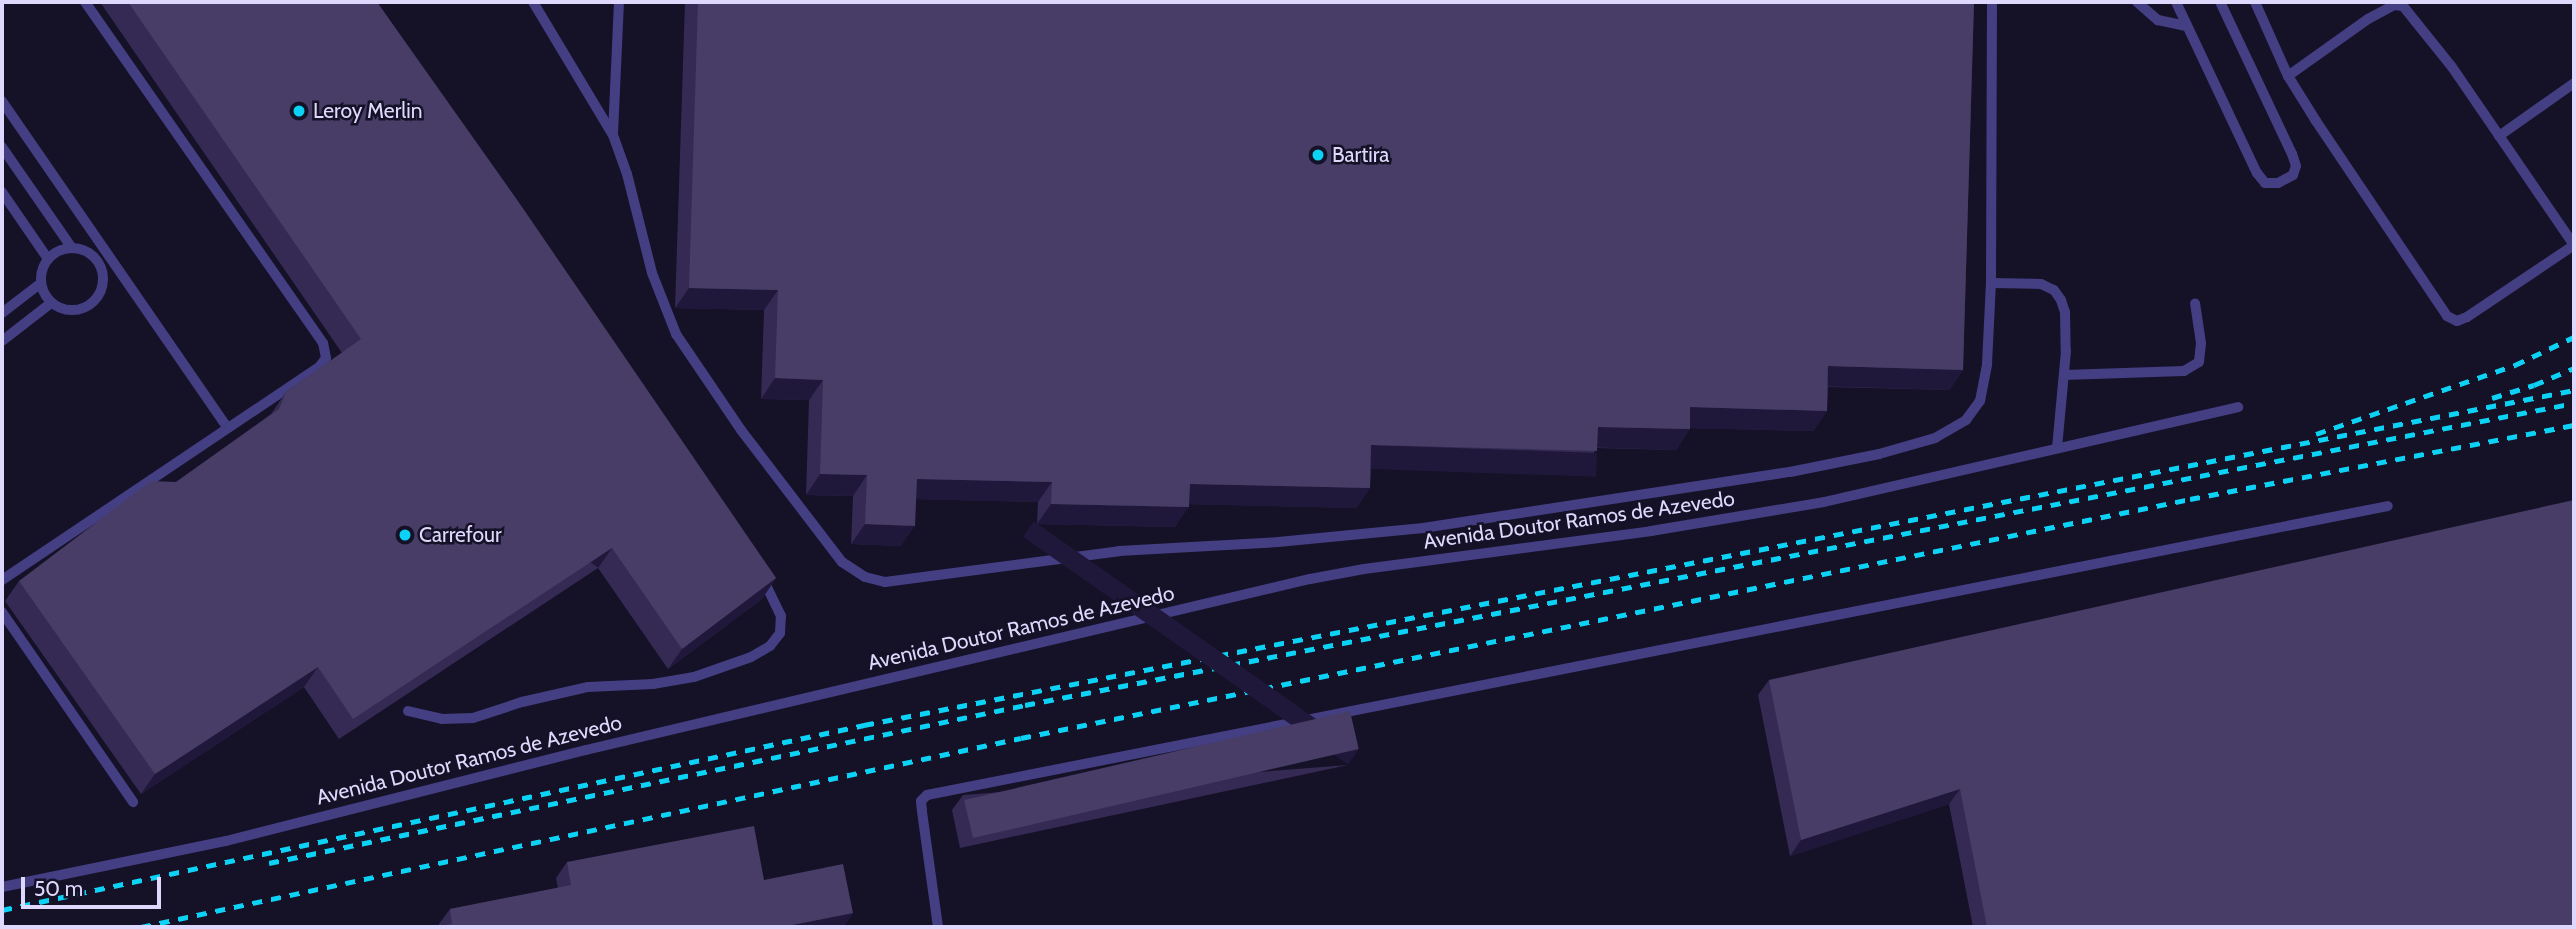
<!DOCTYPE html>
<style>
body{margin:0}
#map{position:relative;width:2576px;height:929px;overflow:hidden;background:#151127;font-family:Cabin,sans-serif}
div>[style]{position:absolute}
.lane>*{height:10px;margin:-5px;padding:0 5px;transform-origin:5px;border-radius:5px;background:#443e83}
.lane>.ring{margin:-5px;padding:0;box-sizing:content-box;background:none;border:10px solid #443e83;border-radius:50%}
.rail>*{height:5px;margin-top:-2.5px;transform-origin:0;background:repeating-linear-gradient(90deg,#0cd2f5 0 10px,transparent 0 19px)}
.wall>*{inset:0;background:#352a54}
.shaded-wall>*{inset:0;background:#20183a;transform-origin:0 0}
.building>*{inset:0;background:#473d66;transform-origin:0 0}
.dots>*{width:19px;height:19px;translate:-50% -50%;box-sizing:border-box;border:4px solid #151127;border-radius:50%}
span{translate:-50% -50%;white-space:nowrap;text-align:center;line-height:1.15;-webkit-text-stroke:5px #151127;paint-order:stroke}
.poi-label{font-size:21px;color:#ded8fd}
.left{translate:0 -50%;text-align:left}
.street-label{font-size:21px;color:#ded8fd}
.frame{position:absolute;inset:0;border:4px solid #ded8fd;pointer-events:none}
.scale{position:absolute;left:21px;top:877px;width:140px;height:32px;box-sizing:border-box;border:4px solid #ded8fd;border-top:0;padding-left:9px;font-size:21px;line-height:24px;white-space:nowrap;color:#ded8fd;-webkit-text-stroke:5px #151127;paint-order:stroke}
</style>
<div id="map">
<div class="lane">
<i style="left:533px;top:2px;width:155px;rotate:59deg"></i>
<i style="left:613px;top:135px;width:41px;rotate:70.3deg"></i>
<i style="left:627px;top:174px;width:102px;rotate:75.8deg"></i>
<i style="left:652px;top:273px;width:66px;rotate:68.5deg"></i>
<i style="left:676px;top:334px;width:116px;rotate:55.9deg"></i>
<i style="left:741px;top:430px;width:166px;rotate:52.6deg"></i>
<i style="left:842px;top:562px;width:27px;rotate:33deg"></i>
<i style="left:865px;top:577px;width:21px;rotate:14deg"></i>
<i style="left:885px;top:582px;width:236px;rotate:-7.5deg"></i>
<i style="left:1119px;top:551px;width:159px;rotate:-3.2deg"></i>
<i style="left:1278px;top:542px;width:146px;rotate:-5.5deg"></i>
<i style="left:1423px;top:528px;width:371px;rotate:-8.7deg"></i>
<i style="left:1790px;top:472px;width:91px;rotate:-11.4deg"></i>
<i style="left:1879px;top:454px;width:58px;rotate:-15.9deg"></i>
<i style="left:1935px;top:438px;width:36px;rotate:-30deg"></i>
<i style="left:1966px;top:420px;width:24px;rotate:-54deg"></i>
<i style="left:1980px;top:401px;width:38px;rotate:-79deg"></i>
<i style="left:1987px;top:364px;width:81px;rotate:-87.2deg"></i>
<i style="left:1991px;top:283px;width:281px;rotate:-89.8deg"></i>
<i style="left:2137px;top:2px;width:28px;rotate:41deg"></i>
<i style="left:2158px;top:20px;width:30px;rotate:12deg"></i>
<i style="left:2176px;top:2px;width:189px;rotate:64.7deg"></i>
<i style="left:2257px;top:173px;width:13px;rotate:51deg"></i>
<i style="left:2265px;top:183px;width:13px"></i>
<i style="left:2278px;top:183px;width:17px;rotate:-28deg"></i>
<i style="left:2293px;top:175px;width:9px;rotate:-72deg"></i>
<i style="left:2296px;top:166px;width:13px;rotate:-108deg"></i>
<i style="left:2292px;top:154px;width:168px;rotate:-115.3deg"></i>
<i style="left:2255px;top:2px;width:81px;rotate:66deg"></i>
<i style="left:2288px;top:76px;width:53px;rotate:58.1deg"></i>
<i style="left:2316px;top:121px;width:235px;rotate:56.1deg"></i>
<i style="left:2447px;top:316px;width:11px;rotate:27deg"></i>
<i style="left:2457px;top:321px;width:11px;rotate:-22deg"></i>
<i style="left:2467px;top:317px;width:129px;rotate:-33.9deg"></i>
<i style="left:2288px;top:76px;width:98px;rotate:-35.5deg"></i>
<i style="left:2368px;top:19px;width:30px;rotate:-28deg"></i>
<i style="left:2394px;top:5px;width:9px;rotate:6deg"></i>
<i style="left:2403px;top:6px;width:78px;rotate:51.2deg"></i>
<i style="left:2452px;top:67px;width:216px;rotate:55.6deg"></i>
<i style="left:2px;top:101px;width:397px;rotate:55.4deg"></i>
<i style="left:613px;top:134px;width:132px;rotate:-87.4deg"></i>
<i style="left:2499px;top:136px;width:92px;rotate:-35.2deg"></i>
<i style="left:2px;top:147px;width:123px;rotate:55.3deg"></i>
<i style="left:2px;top:192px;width:81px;rotate:55.5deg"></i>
<i class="ring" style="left:41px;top:248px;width:52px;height:52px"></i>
<i style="left:1991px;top:283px;width:50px;rotate:1.1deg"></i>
<i style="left:2041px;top:284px;width:14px;rotate:25deg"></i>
<i style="left:2054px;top:290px;width:12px;rotate:55deg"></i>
<i style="left:2061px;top:300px;width:13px;rotate:72deg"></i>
<i style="left:2065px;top:312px;width:39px;rotate:89deg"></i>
<i style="left:2066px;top:351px;width:97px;rotate:95.3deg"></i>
<i style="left:2px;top:313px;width:49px;rotate:-37.6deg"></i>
<i style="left:2px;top:341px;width:62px;rotate:-37.8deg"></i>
<i style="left:2064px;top:375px;width:120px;rotate:-1.9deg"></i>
<i style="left:2184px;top:371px;width:17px;rotate:-31deg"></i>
<i style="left:2199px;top:362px;width:19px;rotate:-84deg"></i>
<i style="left:2201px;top:343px;width:40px;rotate:-98.5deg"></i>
<i style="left:2px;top:580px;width:383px;rotate:-33.9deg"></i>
<i style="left:320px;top:366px;width:10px;rotate:-53deg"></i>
<i style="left:326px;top:358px;width:15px;rotate:-101deg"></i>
<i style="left:323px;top:343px;width:416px;rotate:-124.9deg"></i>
<i style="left:2px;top:612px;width:231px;rotate:55.4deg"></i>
<i style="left:408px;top:711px;width:35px;rotate:13deg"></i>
<i style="left:442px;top:719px;width:31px;rotate:-2deg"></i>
<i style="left:473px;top:718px;width:52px;rotate:-18.1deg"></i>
<i style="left:522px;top:702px;width:68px;rotate:-12.8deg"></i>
<i style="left:588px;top:687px;width:65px;rotate:-2.6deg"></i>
<i style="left:653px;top:684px;width:42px;rotate:-9.7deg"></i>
<i style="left:694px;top:677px;width:60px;rotate:-19.3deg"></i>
<i style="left:751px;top:657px;width:22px;rotate:-30deg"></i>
<i style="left:770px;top:646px;width:16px;rotate:-52deg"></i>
<i style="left:780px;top:633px;width:17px;rotate:-87deg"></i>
<i style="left:781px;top:616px;width:41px;rotate:-115.9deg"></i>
<i style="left:2px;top:887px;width:229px;rotate:-11.6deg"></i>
<i style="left:226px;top:841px;width:371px;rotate:-14.2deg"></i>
<i style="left:586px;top:750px;width:744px;rotate:-13.29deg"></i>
<i style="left:1310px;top:579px;width:55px;rotate:-10.5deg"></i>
<i style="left:1364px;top:569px;width:290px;rotate:-7.5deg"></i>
<i style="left:1651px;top:531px;width:175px;rotate:-9.5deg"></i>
<i style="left:1824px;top:502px;width:425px;rotate:-12.9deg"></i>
<i style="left:938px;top:927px;width:117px;rotate:-97.9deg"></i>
<i style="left:922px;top:811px;width:10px;rotate:-96deg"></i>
<i style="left:921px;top:801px;width:8px;rotate:-45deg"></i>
<i style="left:927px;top:795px;width:1489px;rotate:-11.19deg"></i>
</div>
<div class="rail">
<i style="left:2492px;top:398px;width:44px;rotate:-17.2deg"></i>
<i style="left:2534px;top:385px;width:43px;rotate:-23deg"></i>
<i style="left:2316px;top:434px;width:211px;rotate:-19.1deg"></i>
<i style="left:2515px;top:365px;width:65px;rotate:-25.4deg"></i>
<i style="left:269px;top:863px;width:772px;rotate:-11.8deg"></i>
<i style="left:1025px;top:705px;width:1578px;rotate:-11.03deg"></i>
<i style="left:2px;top:910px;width:882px;rotate:-12.11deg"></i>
<i style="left:864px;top:725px;width:1743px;rotate:-11.08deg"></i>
<i style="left:141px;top:927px;width:900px;rotate:-12.12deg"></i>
<i style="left:1021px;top:738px;width:1193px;rotate:-11.55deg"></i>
<i style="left:2190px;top:499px;width:391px;rotate:-10.9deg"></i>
</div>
<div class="wall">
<i style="clip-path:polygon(100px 2px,377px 2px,776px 578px,762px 599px,668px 669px,598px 568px,339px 739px,304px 687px,141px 794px,5px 601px,19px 581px,176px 482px,271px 414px,286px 392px,342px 353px)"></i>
<i style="clip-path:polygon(685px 2px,1974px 2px,1963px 370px,1949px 390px,1828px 387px,1827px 411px,1813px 431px,1690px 428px,1676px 450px,1597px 448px,1583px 471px,1371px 465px,1370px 488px,1356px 508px,1189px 504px,1175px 527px,1037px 524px,1038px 502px,916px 499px,901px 546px,851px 544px,853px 496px,806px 495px,809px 400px,761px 399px,764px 310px,675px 308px)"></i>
<i style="clip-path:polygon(1769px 680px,2574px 927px,1973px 927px,1949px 804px,1790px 856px,1758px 695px)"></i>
<i style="clip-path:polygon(1348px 765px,960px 848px,952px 810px,963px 795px)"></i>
<i style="clip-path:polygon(567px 862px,764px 880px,853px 913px,843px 927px,433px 927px,439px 926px,439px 924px,450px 909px,558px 888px,556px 878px)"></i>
</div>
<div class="shaded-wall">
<i style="clip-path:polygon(689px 288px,778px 290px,764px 310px,675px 308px)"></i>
<i style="clip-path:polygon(1828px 366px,1963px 370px,1949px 390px,1814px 386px)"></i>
<i style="clip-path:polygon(775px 378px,823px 380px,809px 400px,761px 399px)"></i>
<i style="clip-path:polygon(1690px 407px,1827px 411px,1813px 431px,1676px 428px)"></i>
<i style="clip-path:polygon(1598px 427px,1690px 429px,1676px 450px,1583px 447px)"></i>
<i style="left:1371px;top:445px;width:226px;height:24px;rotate:2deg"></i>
<i style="clip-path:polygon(820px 474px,867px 475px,853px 496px,806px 495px)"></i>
<i style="clip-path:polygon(917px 479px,1052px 482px,1038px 502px,903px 499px)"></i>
<i style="clip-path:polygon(1190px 484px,1370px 488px,1356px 508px,1176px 504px)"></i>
<i style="clip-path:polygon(1051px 504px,1189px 507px,1175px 527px,1037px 524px)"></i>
<i style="clip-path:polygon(865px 524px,915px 526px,901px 546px,851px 544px)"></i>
<i style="left:612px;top:548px;width:24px;height:310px;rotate:125deg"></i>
<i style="clip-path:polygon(776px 578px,762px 599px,668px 669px,682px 649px)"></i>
<i style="clip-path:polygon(318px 667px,304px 687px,141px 794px,155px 774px)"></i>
<i style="left:1359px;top:749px;width:19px;height:397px;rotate:125deg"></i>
<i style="clip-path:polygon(1960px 789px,1949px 804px,1790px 856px,1801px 840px)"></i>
<i style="clip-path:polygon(853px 913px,843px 927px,782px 927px)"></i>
</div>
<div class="building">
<i style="clip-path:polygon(128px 2px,377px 2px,520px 204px,776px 578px,682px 649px,612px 548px,353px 719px,318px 667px,155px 774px,19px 581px,151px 481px,176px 482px,279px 409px,286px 392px,361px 339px)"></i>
<i style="clip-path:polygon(698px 2px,1974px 2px,1963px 370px,1828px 366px,1827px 411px,1690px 407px,1690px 429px,1598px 427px,1597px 451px,1371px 445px,1370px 488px,1190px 484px,1189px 507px,1051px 504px,1052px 482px,917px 479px,915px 526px,865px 524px,867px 475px,820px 474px,823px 380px,775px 378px,778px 290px,689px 288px)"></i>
<i style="clip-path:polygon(2574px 500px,2574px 927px,1987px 927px,1960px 789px,1801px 840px,1769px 680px)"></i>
<i style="left:1350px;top:711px;width:39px;height:396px;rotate:77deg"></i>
<i style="clip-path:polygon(754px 826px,764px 880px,843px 864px,853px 913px,782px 927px,433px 927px,452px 924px,450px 909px,571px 885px,567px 862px)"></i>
</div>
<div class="dots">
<i style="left:299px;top:111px;background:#0cd2f5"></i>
<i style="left:1318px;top:155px;background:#0cd2f5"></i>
<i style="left:405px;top:535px;background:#0cd2f5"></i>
</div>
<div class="poi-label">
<span class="left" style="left:313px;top:111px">Leroy Merlin</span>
<span class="left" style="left:1332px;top:155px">Bartira</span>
<span class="left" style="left:419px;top:535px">Carrefour</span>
</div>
<div class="street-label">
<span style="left:1579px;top:520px;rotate:-8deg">Avenida Doutor Ramos de Azevedo</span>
<span style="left:1021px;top:628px;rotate:-13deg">Avenida Doutor Ramos de Azevedo</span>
<span style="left:469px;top:760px;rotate:-14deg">Avenida Doutor Ramos de Azevedo</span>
</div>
<div class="frame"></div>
<div class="scale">50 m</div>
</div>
